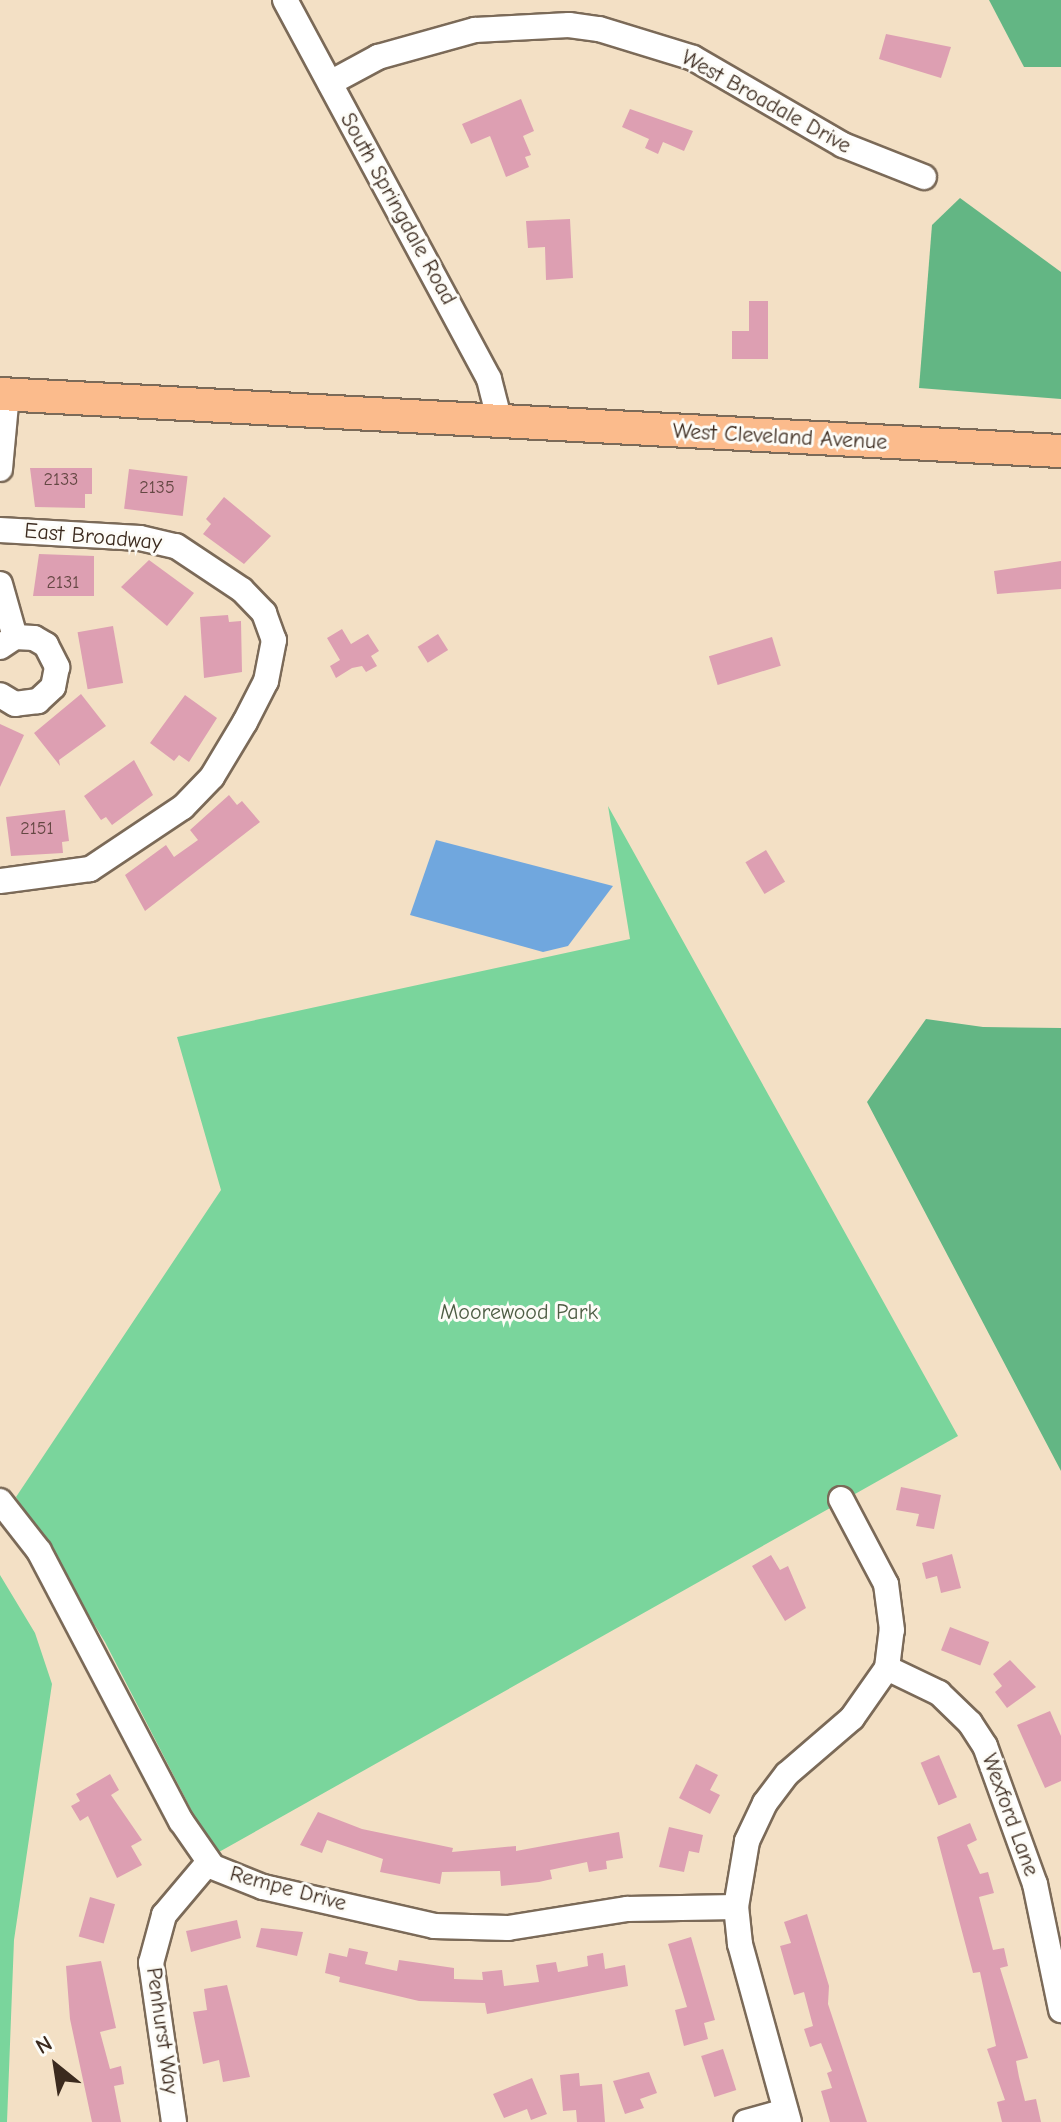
<!DOCTYPE html>
<style>
body{margin:0}
#map{position:relative;width:1061px;height:2122px;overflow:hidden;background:#f3e0c5;font-family:"Comic Neue",sans-serif}
div>[style]{position:absolute}
.green>*{inset:0;background:#7ad59c}
.forest>*{inset:0;background:#63b684}
.water>*{inset:0;background:#70a7de}
.building>*{inset:0;background:#dd9fb2;transform-origin:0 0}
.roads{filter:drop-shadow(2px 0 #7b6a58) drop-shadow(-2px 0 #7b6a58) drop-shadow(0 2px #7b6a58) drop-shadow(0 -2px #7b6a58)}
.minor>*{height:24px;margin:-12px;padding:0 12px;transform-origin:12px;border-radius:12px;background:#fff}
.major>*{height:32px;margin:-16px;padding:0 16px;transform-origin:16px;border-radius:16px;background:#fbbb8c}
span{translate:-50% -50%;white-space:nowrap;text-align:center;line-height:1.15;-webkit-text-stroke:6px #fdfcf7;paint-order:stroke}
.number-label{font-size:18px;color:#644743}
.number-label span{-webkit-text-stroke-width:0}
.street-label{font-size:22px;color:#3b2a1e}
.park-label{font-size:22px;color:#4e5d44}
.north{position:absolute;left:16px;top:2026px;width:80px;height:80px;-webkit-text-stroke:6px #fdfcf7;paint-order:stroke;rotate:330deg;font-size:22px;font-weight:700;line-height:32px;text-align:center;color:#3b2a1e}
.north::after{content:'';display:block;margin:auto;width:28px;height:36px;background:#3b2a1e;clip-path:polygon(50% 0,100% 100%,50% 72%,0 100%)}
</style>
<div id="map">
<div class="green">
<i style="clip-path:polygon(608px 806px,958px 1436px,219px 1852px,195px 1817px,105px 1642px,16px 1497px,221px 1190px,177px 1037px,630px 939px)"></i>
<i style="clip-path:polygon(0 1575px,35px 1633px,52px 1684px,14px 1940px,7px 2122px,0 2122px)"></i>
</div>
<div class="forest">
<i style="clip-path:polygon(989px 0,1061px 0,1061px 67px,1024px 67px)"></i>
<i style="clip-path:polygon(960px 198px,1061px 272px,1061px 399px,919px 388px,932px 225px)"></i>
<i style="clip-path:polygon(926px 1019px,983px 1027px,1061px 1028px,1061px 1471px,867px 1102px)"></i>
</div>
<div class="water">
<i style="clip-path:polygon(436px 840px,613px 886px,568px 946px,543px 952px,410px 915px)"></i>
</div>
<div class="building">
<i style="clip-path:polygon(886px 34px,951px 47px,941px 78px,879px 59px)"></i>
<i style="clip-path:polygon(521px 99px,534px 131px,523px 136px,531px 155px,525px 157px,529px 167px,506px 177px,490px 136px,471px 144px,462px 124px)"></i>
<i style="clip-path:polygon(630px 109px,693px 131px,684px 151px,663px 142px,658px 154px,645px 148px,649px 139px,622px 127px)"></i>
<i style="clip-path:polygon(570px 219px,573px 278px,546px 280px,545px 247px,528px 248px,526px 221px)"></i>
<i style="clip-path:polygon(749px 301px,768px 301px,768px 359px,732px 359px,732px 331px,749px 331px)"></i>
<i style="clip-path:polygon(30px 468px,92px 468px,92px 494px,85px 494px,85px 508px,35px 507px)"></i>
<i style="left:129px;top:469px;width:59px;height:40px;rotate:7deg"></i>
<i style="clip-path:polygon(224px 497px,271px 536px,244px 564px,203px 534px,211px 524px,206px 519px)"></i>
<i style="clip-path:polygon(39px 554px,94px 556px,94px 596px,33px 596px)"></i>
<i style="clip-path:polygon(149px 560px,194px 593px,167px 626px,121px 587px)"></i>
<i style="clip-path:polygon(1061px 561px,1061px 589px,997px 594px,994px 571px)"></i>
<i style="clip-path:polygon(228px 615px,229px 622px,241px 621px,242px 672px,204px 678px,200px 617px)"></i>
<i style="left:113px;top:626px;width:58px;height:36px;rotate:80deg"></i>
<i style="clip-path:polygon(342px 629px,351px 644px,368px 634px,379px 651px,371px 656px,377px 666px,366px 672px,362px 666px,352px 668px,336px 678px,330px 666px,340px 660px,327px 638px)"></i>
<i style="left:438px;top:634px;width:19px;height:24px;rotate:58deg"></i>
<i style="left:772px;top:637px;width:30px;height:66px;rotate:73deg"></i>
<i style="clip-path:polygon(81px 694px,106px 726px,59px 760px,60px 766px,34px 733px)"></i>
<i style="clip-path:polygon(185px 695px,217px 718px,189px 762px,179px 755px,174px 761px,150px 743px)"></i>
<i style="clip-path:polygon(0 724px,24px 735px,0 787px)"></i>
<i style="clip-path:polygon(134px 760px,153px 795px,112px 825px,106px 817px,101px 820px,84px 796px)"></i>
<i style="clip-path:polygon(229px 795px,237px 805px,242px 801px,260px 822px,145px 911px,125px 875px,166px 845px,174px 857px,198px 840px,190px 830px)"></i>
<i style="clip-path:polygon(65px 810px,69px 841px,62px 842px,63px 853px,11px 856px,6px 817px)"></i>
<i style="left:766px;top:850px;width:37px;height:24px;rotate:59deg"></i>
<i style="clip-path:polygon(901px 1487px,941px 1495px,934px 1529px,916px 1526px,919px 1514px,896px 1510px)"></i>
<i style="clip-path:polygon(952px 1554px,961px 1588px,941px 1593px,937px 1576px,926px 1579px,922px 1563px)"></i>
<i style="clip-path:polygon(771px 1555px,780px 1570px,788px 1566px,806px 1608px,785px 1621px,752px 1566px)"></i>
<i style="left:950px;top:1627px;width:42px;height:25px;rotate:21deg"></i>
<i style="clip-path:polygon(1010px 1660px,1036px 1687px,1007px 1708px,995px 1692px,1002px 1686px,993px 1674px)"></i>
<i style="clip-path:polygon(1050px 1711px,1061px 1736px,1061px 1781px,1045px 1788px,1017px 1725px)"></i>
<i style="left:939px;top:1755px;width:46px;height:20px;rotate:67deg"></i>
<i style="clip-path:polygon(696px 1764px,718px 1775px,710px 1790px,720px 1795px,710px 1814px,679px 1798px)"></i>
<i style="clip-path:polygon(110px 1774px,119px 1790px,111px 1795px,142px 1840px,131px 1846px,142px 1865px,117px 1878px,88px 1816px,80px 1821px,71px 1806px,80px 1801px,76px 1794px)"></i>
<i style="clip-path:polygon(318px 1812px,362px 1829px,453px 1848px,452px 1852px,516px 1846px,516px 1851px,619px 1832px,623px 1858px,606px 1861px,607px 1869px,589px 1872px,587px 1862px,550px 1870px,552px 1879px,539px 1882px,501px 1886px,500px 1871px,442px 1872px,440px 1884px,380px 1872px,383px 1859px,327px 1840px,322px 1853px,300px 1845px)"></i>
<i style="clip-path:polygon(970px 1823px,977px 1840px,967px 1845px,980px 1874px,988px 1872px,994px 1893px,979px 1897px,993px 1950px,1004px 1948px,1008px 1966px,1000px 1968px,1028px 2058px,1016px 2061px,1019px 2077px,1025px 2101px,1036px 2099px,1041px 2122px,1002px 2122px,997px 2102px,1005px 2100px,987px 2049px,996px 2046px,980px 1972px,973px 1973px,937px 1837px)"></i>
<i style="clip-path:polygon(669px 1827px,703px 1835px,699px 1853px,689px 1851px,684px 1872px,659px 1867px)"></i>
<i style="left:90px;top:1897px;width:26px;height:41px;rotate:16deg"></i>
<i style="clip-path:polygon(807px 1914px,829px 1986px,828px 2004px,867px 2122px,830px 2122px,821px 2091px,832px 2088px,827px 2073px,832px 2071px,821px 2043px,810px 2047px,804px 2029px,813px 2026px,804px 1992px,794px 1995px,780px 1946px,791px 1943px,784px 1922px)"></i>
<i style="clip-path:polygon(237px 1920px,241px 1938px,191px 1952px,186px 1931px)"></i>
<i style="clip-path:polygon(261px 1928px,303px 1932px,297px 1956px,256px 1947px)"></i>
<i style="clip-path:polygon(691px 1937px,715px 2020px,704px 2023px,708px 2039px,684px 2046px,675px 2010px,687px 2007px,668px 1944px)"></i>
<i style="clip-path:polygon(349px 1948px,368px 1952px,365px 1964px,397px 1971px,399px 1960px,454px 1968px,454px 1979px,483px 1980px,482px 1972px,502px 1970px,504px 1986px,539px 1982px,536px 1965px,556px 1962px,558px 1972px,588px 1966px,587px 1956px,603px 1953px,605px 1969px,625px 1965px,628px 1986px,487px 2014px,485px 2003px,419px 2001px,339px 1982px,340px 1977px,325px 1973px,329px 1953px,347px 1957px)"></i>
<i style="clip-path:polygon(101px 1961px,116px 2028px,100px 2032px,110px 2069px,121px 2066px,124px 2084px,114px 2086px,121px 2122px,92px 2122px,70px 2019px,66px 1966px)"></i>
<i style="clip-path:polygon(227px 1985px,250px 2077px,223px 2082px,219px 2060px,203px 2064px,193px 2012px,207px 2010px,204px 1989px)"></i>
<i style="left:723px;top:2049px;width:43px;height:23px;rotate:72deg"></i>
<i style="clip-path:polygon(649px 2072px,657px 2093px,640px 2099px,644px 2108px,625px 2114px,613px 2081px)"></i>
<i style="clip-path:polygon(579px 2073px,580px 2086px,602px 2084px,605px 2122px,577px 2122px,576px 2110px,563px 2111px,560px 2075px)"></i>
<i style="clip-path:polygon(532px 2078px,547px 2114px,531px 2120px,527px 2109px,504px 2118px,493px 2094px)"></i>
</div>
<div class="roads">
<div class="minor">
<i style="left:285px;top:0;width:430px;rotate:61.7deg"></i>
<i style="left:489px;top:379px;width:44px;rotate:75.7deg"></i>
<i style="left:330px;top:83px;width:55px;rotate:-28.4deg"></i>
<i style="left:378px;top:57px;width:101px;rotate:-15.6deg"></i>
<i style="left:475px;top:30px;width:94px;rotate:-3deg"></i>
<i style="left:569px;top:25px;width:30px;rotate:8deg"></i>
<i style="left:599px;top:29px;width:98px;rotate:17.1deg"></i>
<i style="left:693px;top:58px;width:173px;rotate:30.1deg"></i>
<i style="left:843px;top:145px;width:87px;rotate:21.6deg"></i>
<i style="left:0;top:469px;width:75px;rotate:-84.7deg"></i>
<i style="left:0;top:530px;width:140px;rotate:3.3deg"></i>
<i style="left:140px;top:538px;width:37px;rotate:13deg"></i>
<i style="left:176px;top:546px;width:79px;rotate:33.7deg"></i>
<i style="left:242px;top:590px;width:32px;rotate:46deg"></i>
<i style="left:264px;top:613px;width:29px;rotate:70deg"></i>
<i style="left:274px;top:640px;width:42px;rotate:101deg"></i>
<i style="left:266px;top:681px;width:46px;rotate:117.1deg"></i>
<i style="left:245px;top:722px;width:64px;rotate:121deg"></i>
<i style="left:212px;top:777px;width:42px;rotate:134deg"></i>
<i style="left:183px;top:807px;width:112px;rotate:146.3deg"></i>
<i style="left:90px;top:869px;width:91px;rotate:172.4deg"></i>
<i style="left:0;top:584px;width:55px;rotate:74.2deg"></i>
<i style="left:0;top:647px;width:18px;rotate:-34deg"></i>
<i style="left:15px;top:637px;width:19px;rotate:3deg"></i>
<i style="left:34px;top:638px;width:14px;rotate:30deg"></i>
<i style="left:46px;top:645px;width:25px;rotate:63deg"></i>
<i style="left:57px;top:667px;width:20px;rotate:101deg"></i>
<i style="left:53px;top:687px;width:21px;rotate:137deg"></i>
<i style="left:38px;top:701px;width:23px;rotate:173deg"></i>
<i style="left:15px;top:704px;width:17px;rotate:-149deg"></i>
<i style="left:0;top:1501px;width:63px;rotate:52deg"></i>
<i style="left:39px;top:1551px;width:305px;rotate:62.3deg"></i>
<i style="left:181px;top:1821px;width:56px;rotate:55.2deg"></i>
<i style="left:213px;top:1867px;width:54px;rotate:21.8deg"></i>
<i style="left:263px;top:1887px;width:175px;rotate:12.8deg"></i>
<i style="left:434px;top:1926px;width:74px;rotate:1.5deg"></i>
<i style="left:508px;top:1928px;width:121px;rotate:-9.1deg"></i>
<i style="left:627px;top:1909px;width:109px;rotate:-1.1deg"></i>
<i style="left:887px;top:1668px;width:58px;rotate:25.7deg"></i>
<i style="left:939px;top:1693px;width:43px;rotate:44.1deg"></i>
<i style="left:970px;top:1723px;width:27px;rotate:57deg"></i>
<i style="left:985px;top:1746px;width:147px;rotate:70.1deg"></i>
<i style="left:1035px;top:1884px;width:129px;rotate:78.3deg"></i>
<i style="left:174px;top:2122px;width:161px;rotate:-98.2deg"></i>
<i style="left:151px;top:1963px;width:50px;rotate:-74.8deg"></i>
<i style="left:164px;top:1915px;width:68px;rotate:-49.8deg"></i>
<i style="left:746px;top:2122px;width:41px;rotate:-15.4deg"></i>
<i style="left:789px;top:2122px;width:185px;rotate:-105.4deg"></i>
<i style="left:740px;top:1944px;width:37px;rotate:-96deg"></i>
<i style="left:736px;top:1907px;width:67px;rotate:-80.5deg"></i>
<i style="left:747px;top:1841px;width:42px;rotate:-64.7deg"></i>
<i style="left:765px;top:1803px;width:36px;rotate:-53deg"></i>
<i style="left:787px;top:1774px;width:86px;rotate:-40.7deg"></i>
<i style="left:852px;top:1718px;width:61px;rotate:-55deg"></i>
<i style="left:887px;top:1668px;width:38px;rotate:-83deg"></i>
<i style="left:892px;top:1630px;width:46px;rotate:-97.4deg"></i>
<i style="left:886px;top:1584px;width:96px;rotate:-117.9deg"></i>
</div>
<div class="major">
<i style="left:0;top:394px;width:1063px;rotate:3.08deg"></i>
</div>
</div>
<div class="number-label">
<span style="left:61px;top:480px">2133</span>
<span style="left:157px;top:488px">2135</span>
<span style="left:63px;top:583px">2131</span>
<span style="left:37px;top:829px">2151</span>
</div>
<div class="street-label">
<span style="left:766px;top:102px;rotate:29deg">West Broadale Drive</span>
<span style="left:398px;top:209px;rotate:61deg">South Springdale Road</span>
<span style="left:780px;top:437px;rotate:3deg">West Cleveland Avenue</span>
<span style="left:93px;top:537px;rotate:5deg">East Broadway</span>
<span style="left:1010px;top:1815px;rotate:70deg">Wexford Lane</span>
<span style="left:288px;top:1889px;rotate:15deg">Rempe Drive</span>
<span style="left:162px;top:2031px;rotate:82deg">Penhurst Way</span>
</div>
<div class="park-label">
<span style="left:519px;top:1313px">Moorewood Park</span>
</div>
<div class="north">N</div>
</div>
